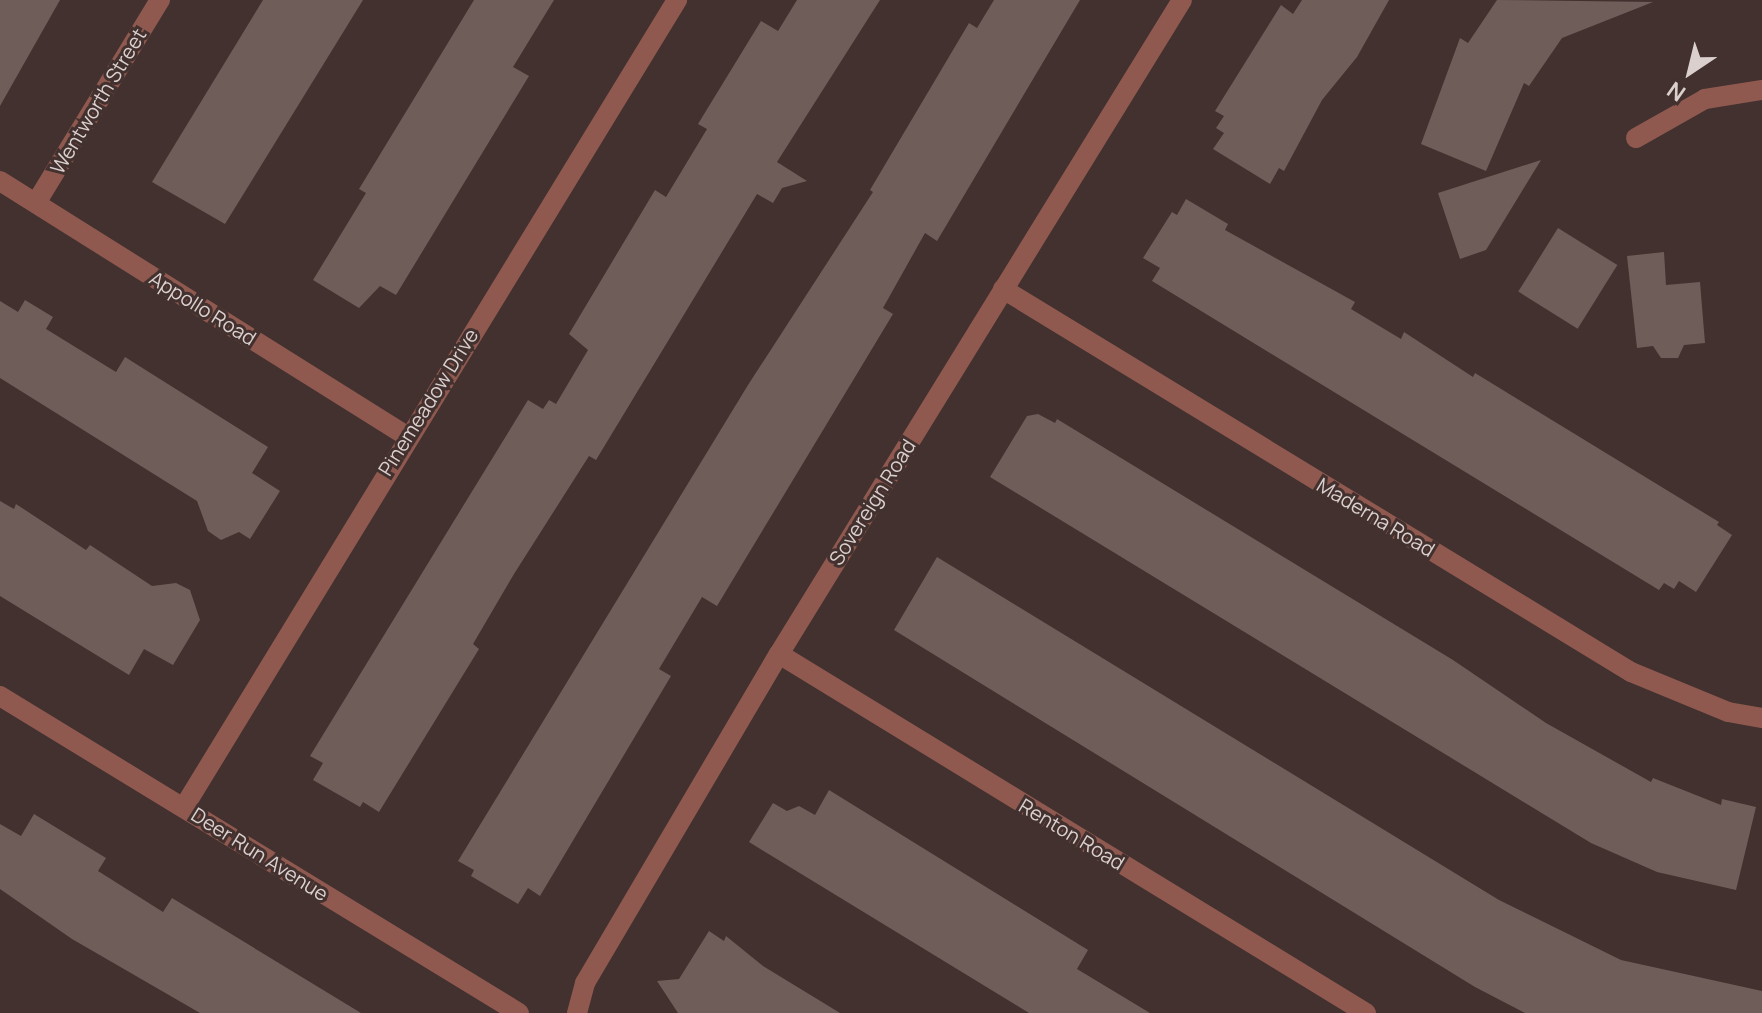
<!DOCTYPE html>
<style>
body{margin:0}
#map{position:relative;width:1762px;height:1013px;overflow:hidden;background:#42312e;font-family:Manrope,sans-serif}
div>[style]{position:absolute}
.building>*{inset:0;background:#6f5d5a;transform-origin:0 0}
.minor>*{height:20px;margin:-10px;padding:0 10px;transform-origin:10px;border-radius:10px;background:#8f5950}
span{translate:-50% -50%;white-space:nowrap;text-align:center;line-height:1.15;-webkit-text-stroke:6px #42312e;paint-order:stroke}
.street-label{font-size:20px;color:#dbd0ce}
.north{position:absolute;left:1650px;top:32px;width:80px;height:80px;-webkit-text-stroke:6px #42312e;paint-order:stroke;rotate:215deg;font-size:22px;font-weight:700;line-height:32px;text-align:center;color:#dbd0ce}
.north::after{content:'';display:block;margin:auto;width:28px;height:36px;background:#dbd0ce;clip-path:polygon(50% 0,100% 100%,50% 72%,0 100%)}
</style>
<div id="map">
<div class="building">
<i style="clip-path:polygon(0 0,60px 0,0 106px)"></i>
<i style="clip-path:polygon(263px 0,363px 0,225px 224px,152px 182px)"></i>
<i style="clip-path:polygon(474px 0,554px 0,513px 67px,529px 76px,396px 295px,380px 286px,359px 308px,313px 280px,366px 193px,359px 189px)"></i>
<i style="clip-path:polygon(797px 0,880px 0,777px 162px,807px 181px,782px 188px,773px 203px,757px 194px,596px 460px,589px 456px,514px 574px,473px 644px,479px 649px,379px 812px,363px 802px,360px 807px,313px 780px,323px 763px,310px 756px,528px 400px,543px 409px,549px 400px,556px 404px,588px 350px,569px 334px,655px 190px,666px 197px,707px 129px,698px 124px,761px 21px,778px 31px)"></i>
<i style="clip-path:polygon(994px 0,1080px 0,937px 241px,925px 233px,883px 308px,893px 314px,717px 606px,702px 597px,659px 669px,671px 676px,540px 896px,528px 888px,518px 904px,471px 876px,474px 870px,458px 861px,748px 385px,873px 192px,870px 190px,969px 23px,977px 28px)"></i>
<i style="clip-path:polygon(1302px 0,1389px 0,1357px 57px,1322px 100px,1284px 171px,1279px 168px,1270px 184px,1213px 149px,1224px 133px,1216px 128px,1224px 116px,1215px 111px,1281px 5px,1293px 14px)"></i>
<i style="clip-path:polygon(1497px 0,1653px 2px,1562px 38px,1529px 86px,1524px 83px,1486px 171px,1421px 144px,1460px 38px,1468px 43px)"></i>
<i style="clip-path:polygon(1541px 160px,1486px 250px,1460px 259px,1438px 193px)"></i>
<i style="clip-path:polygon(1186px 199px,1228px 224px,1225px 230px,1355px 302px,1351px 309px,1401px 339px,1404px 332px,1473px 377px,1475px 373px,1719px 522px,1717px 525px,1732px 535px,1696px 592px,1679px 581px,1674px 589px,1664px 583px,1659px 590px,1152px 281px,1160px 268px,1143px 258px,1172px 212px,1177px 215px)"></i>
<i style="left:1558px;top:228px;width:70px;height:75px;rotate:32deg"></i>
<i style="clip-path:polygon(1664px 252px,1666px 285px,1700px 282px,1705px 343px,1684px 345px,1678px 358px,1661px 358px,1653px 346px,1637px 348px,1627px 256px)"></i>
<i style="clip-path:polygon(25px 300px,53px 317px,46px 329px,116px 372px,125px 357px,268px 447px,252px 473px,280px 491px,250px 539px,239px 532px,221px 540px,208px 531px,197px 501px,0 378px,0 301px,18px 312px)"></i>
<i style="clip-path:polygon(1038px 414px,1055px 423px,1057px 419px,1453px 660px,1546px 723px,1651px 782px,1653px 778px,1721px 805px,1722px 799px,1756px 807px,1736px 890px,1657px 872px,1591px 843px,990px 477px,1027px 416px)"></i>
<i style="clip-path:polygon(0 501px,14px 509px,16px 504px,86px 550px,90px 545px,152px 586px,176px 583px,190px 590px,200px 620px,173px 665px,144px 649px,129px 675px,0 596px)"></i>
<i style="clip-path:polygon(937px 557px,1499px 900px,1621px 960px,1762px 991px,1762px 1013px,1525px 1013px,1475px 987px,894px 630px)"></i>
<i style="clip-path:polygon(829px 790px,1088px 950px,1077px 969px,1150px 1013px,1029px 1013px,749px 842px,773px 803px,787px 811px,799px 806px,815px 815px)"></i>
<i style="clip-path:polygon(34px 814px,106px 858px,98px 871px,163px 912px,172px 898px,361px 1013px,200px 1013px,72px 939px,0 889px,0 824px,21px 836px)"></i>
<i style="clip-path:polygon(709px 931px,724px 941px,726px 936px,763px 966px,840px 1013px,678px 1013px,657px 981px,679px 979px)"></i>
</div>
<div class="minor">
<i style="left:1636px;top:138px;width:79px;rotate:-29.5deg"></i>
<i style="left:1705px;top:99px;width:58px;rotate:-9deg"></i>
<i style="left:0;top:181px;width:479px;rotate:32.1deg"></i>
<i style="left:36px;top:203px;width:238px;rotate:-58.6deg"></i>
<i style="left:1003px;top:289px;width:736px;rotate:31.38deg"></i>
<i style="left:1631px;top:672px;width:105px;rotate:22.4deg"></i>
<i style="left:1728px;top:712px;width:35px;rotate:10deg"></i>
<i style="left:779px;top:654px;width:688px;rotate:31.45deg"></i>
<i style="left:0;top:696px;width:608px;rotate:31.42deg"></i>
<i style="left:184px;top:807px;width:946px;rotate:-58.58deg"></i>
<i style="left:577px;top:1013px;width:31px;rotate:-75deg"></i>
<i style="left:585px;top:983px;width:382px;rotate:-59.5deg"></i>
<i style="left:779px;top:654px;width:768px;rotate:-58.36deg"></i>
</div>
<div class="street-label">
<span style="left:98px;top:101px;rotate:-59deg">Wentworth Street</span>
<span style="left:203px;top:308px;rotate:32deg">Appollo Road</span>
<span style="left:428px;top:402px;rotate:-58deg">Pinemeadow Drive</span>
<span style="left:872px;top:502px;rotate:-58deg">Sovereign Road</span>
<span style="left:1376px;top:517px;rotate:31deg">Maderna Road</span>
<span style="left:1072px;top:834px;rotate:31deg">Renton Road</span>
<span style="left:260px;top:854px;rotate:32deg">Deer Run Avenue</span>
</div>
<div class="north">N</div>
</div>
